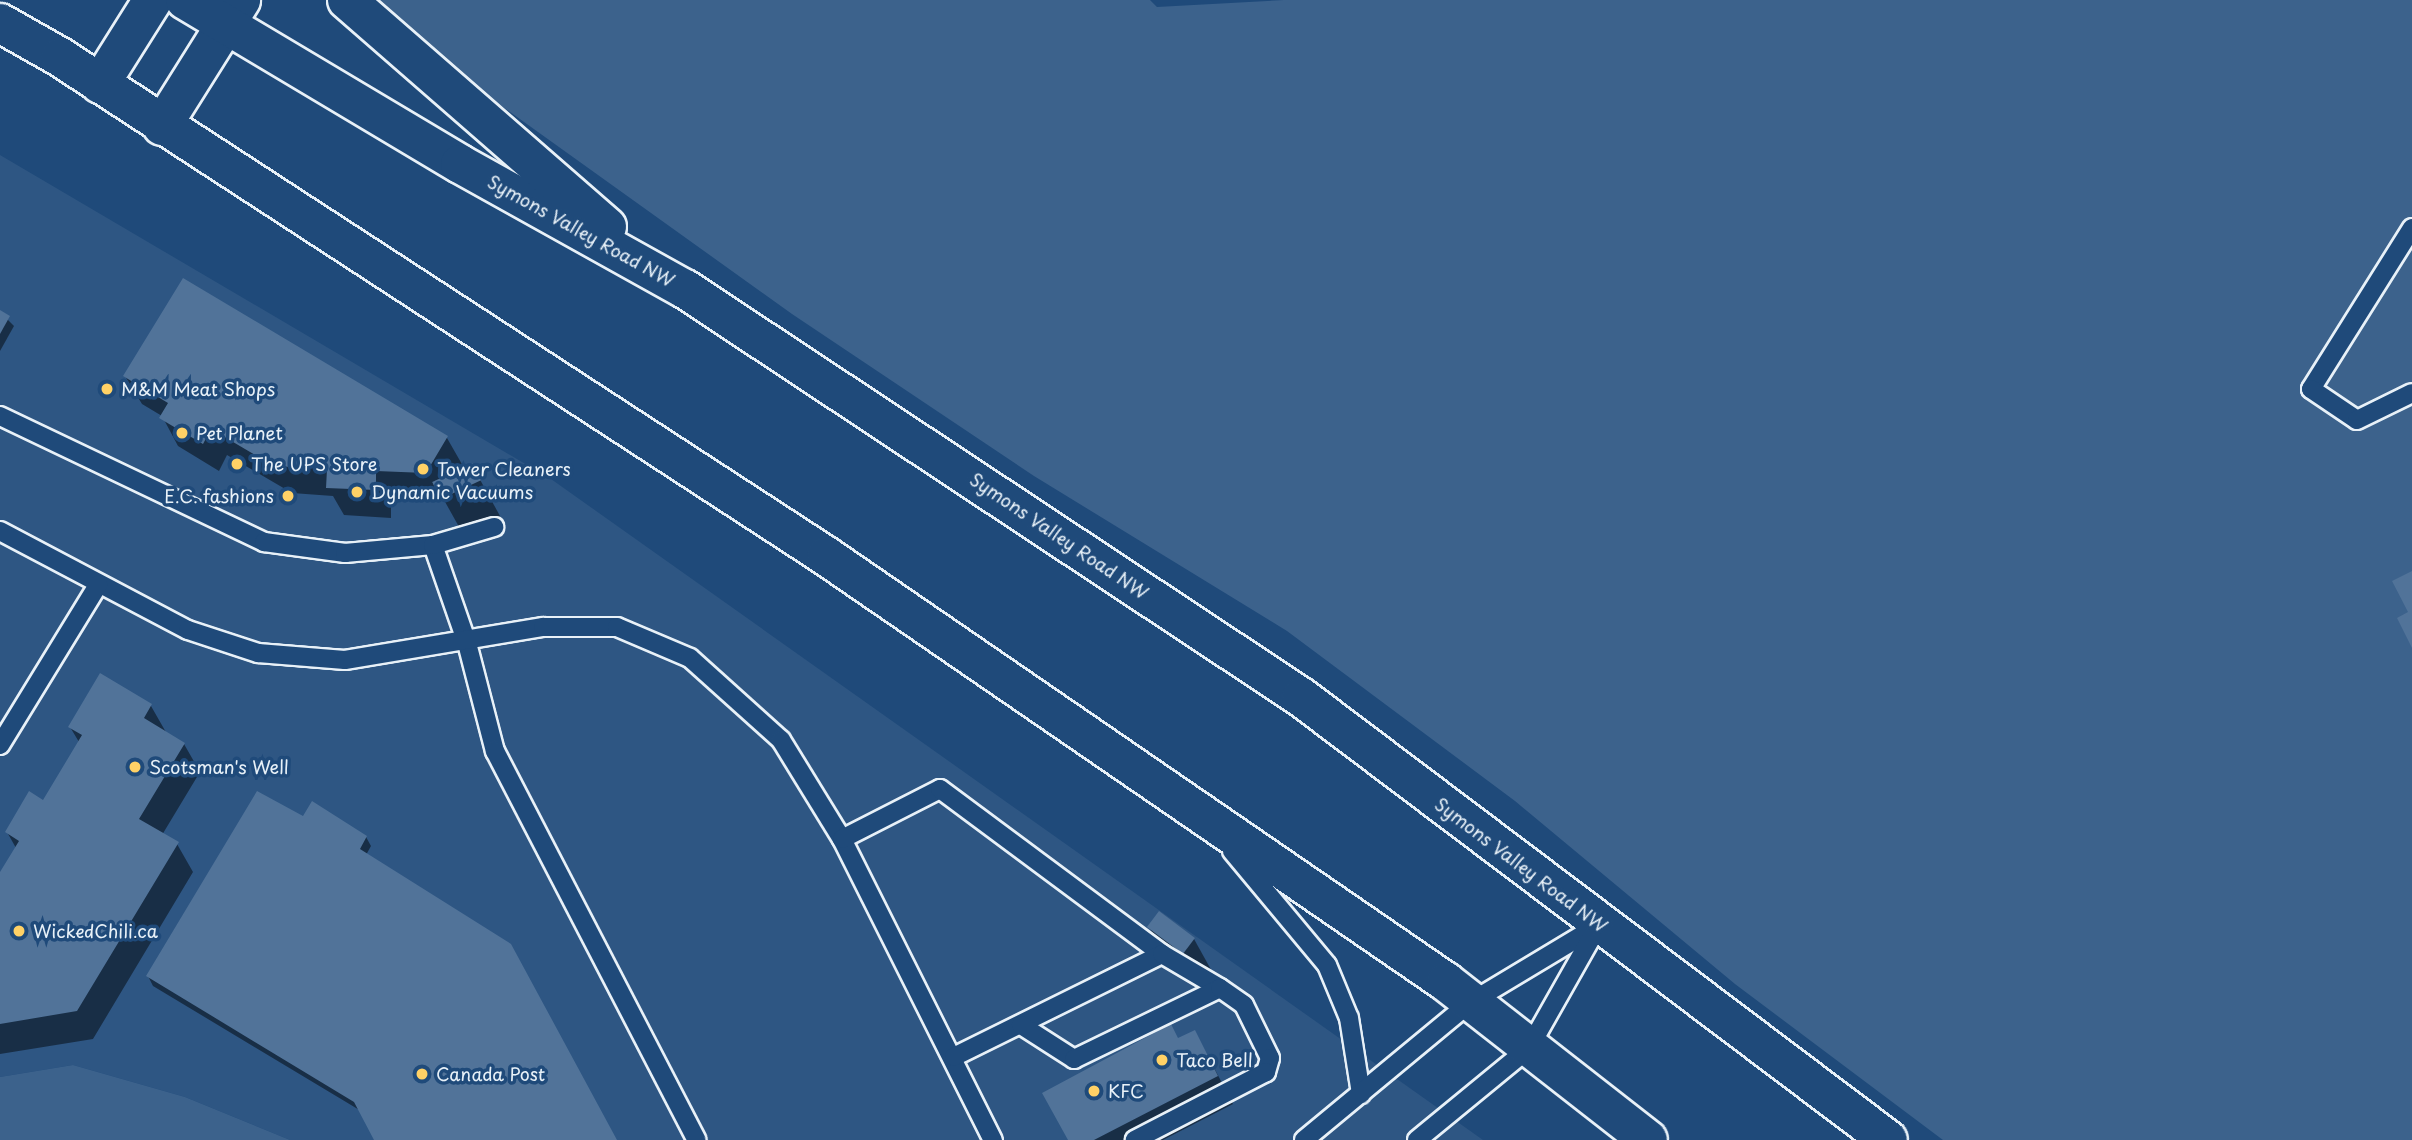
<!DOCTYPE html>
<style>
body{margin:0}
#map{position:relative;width:2412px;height:1140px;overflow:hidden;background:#1f4a7a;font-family:"Playpen Sans",sans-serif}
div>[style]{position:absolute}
.built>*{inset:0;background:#2e5683}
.green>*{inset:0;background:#3c628c}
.shadow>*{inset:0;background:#0007}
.building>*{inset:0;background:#517399;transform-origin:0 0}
.roads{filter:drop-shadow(2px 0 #e8f1f8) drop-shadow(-2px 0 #e8f1f8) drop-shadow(0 2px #e8f1f8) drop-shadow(0 -2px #e8f1f8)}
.service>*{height:18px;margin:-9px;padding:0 9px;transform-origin:9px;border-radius:9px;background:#1f4a7a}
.tertiary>*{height:38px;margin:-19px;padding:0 19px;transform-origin:19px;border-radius:19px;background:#1f4a7a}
.secondary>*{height:38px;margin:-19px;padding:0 19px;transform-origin:19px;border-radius:19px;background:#1f4a7a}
.dots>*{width:19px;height:19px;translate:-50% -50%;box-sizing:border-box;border:4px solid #1f4a7a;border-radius:50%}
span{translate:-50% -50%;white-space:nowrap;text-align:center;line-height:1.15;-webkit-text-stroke:7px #1f4a7a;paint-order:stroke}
.street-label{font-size:18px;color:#e8f1f8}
.poi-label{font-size:18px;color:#e8f1f8}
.left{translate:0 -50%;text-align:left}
.right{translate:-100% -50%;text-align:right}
</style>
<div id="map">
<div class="built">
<i style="clip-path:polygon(0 155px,551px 479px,1483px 1140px,290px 1140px,185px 1097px,73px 1065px,0 1077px)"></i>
</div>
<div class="green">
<i style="clip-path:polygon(378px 0,1150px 0,1157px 7px,1284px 0,2412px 0,2412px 1140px,1943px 1140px,1735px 984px,1515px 801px,1287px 631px,1034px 476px,792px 314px,489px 97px)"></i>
<i style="clip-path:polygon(73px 1065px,185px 1097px,290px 1140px,0 1140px,0 1077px)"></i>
</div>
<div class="shadow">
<i style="clip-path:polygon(0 312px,14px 326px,0 351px)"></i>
<i style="clip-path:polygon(125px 376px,447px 438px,463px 466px,460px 470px,472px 465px,500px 516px,463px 534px,444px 500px,391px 498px,391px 518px,344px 515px,333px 496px,292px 493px,227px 455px,219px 471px,178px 446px,162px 416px,142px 404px)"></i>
<i style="clip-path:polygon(100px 675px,151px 706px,167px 734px,184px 744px,200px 772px,162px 835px,177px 844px,193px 872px,93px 1039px,0 1054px,0 875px,16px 848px,7px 832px,44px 802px,79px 742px,70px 727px)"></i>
<i style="clip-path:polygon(304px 818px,366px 837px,371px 846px,366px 855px,615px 1140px,376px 1140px,361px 1111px,153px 986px,148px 976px)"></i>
<i style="clip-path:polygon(1149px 927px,1194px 939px,1214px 975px,1169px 962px)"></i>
<i style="clip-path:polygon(1210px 1060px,1233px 1104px,1163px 1140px,1070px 1140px)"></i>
</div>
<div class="building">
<i style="clip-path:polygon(183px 278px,448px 436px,426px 473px,376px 471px,376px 490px,326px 488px,327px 469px,274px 466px,211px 429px,203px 444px,159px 418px,168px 403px,123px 376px)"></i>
<i style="clip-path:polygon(0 310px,10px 316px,0 334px)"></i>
<i style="left:473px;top:463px;width:19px;height:45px;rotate:65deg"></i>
<i style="clip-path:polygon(2412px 571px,2412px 648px,2397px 618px,2408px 612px,2392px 581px)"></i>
<i style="clip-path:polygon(100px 673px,152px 704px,144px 718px,185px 743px,139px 819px,179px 842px,77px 1011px,0 1024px,0 872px,19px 841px,5px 832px,29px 791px,43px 800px,82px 735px,68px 727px)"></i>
<i style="clip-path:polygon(257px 791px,303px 816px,312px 801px,367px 836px,360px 849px,511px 944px,617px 1140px,374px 1140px,354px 1102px,146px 976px)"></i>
<i style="left:1159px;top:911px;width:45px;height:20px;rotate:37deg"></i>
<i style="clip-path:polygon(1171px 1024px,1178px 1038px,1195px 1030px,1218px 1076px,1094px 1140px,1068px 1140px,1042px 1093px)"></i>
</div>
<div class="roads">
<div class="service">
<i style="left:2412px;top:228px;width:190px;rotate:122.1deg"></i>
<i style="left:2311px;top:389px;width:55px;rotate:34deg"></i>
<i style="left:2357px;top:420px;width:61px;rotate:-26.1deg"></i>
<i style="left:0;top:416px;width:293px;rotate:25.5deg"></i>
<i style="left:264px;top:542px;width:82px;rotate:7.7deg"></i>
<i style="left:345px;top:553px;width:88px;rotate:-5.2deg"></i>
<i style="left:433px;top:545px;width:104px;rotate:70.9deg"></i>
<i style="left:467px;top:643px;width:112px;rotate:75.5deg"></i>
<i style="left:495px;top:751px;width:438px;rotate:62.6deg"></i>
<i style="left:0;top:531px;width:212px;rotate:27.8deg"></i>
<i style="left:188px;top:630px;width:74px;rotate:18.2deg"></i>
<i style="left:258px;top:653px;width:87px;rotate:4.6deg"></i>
<i style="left:345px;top:660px;width:201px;rotate:-9.5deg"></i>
<i style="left:543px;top:627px;width:74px"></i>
<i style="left:617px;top:627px;width:79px;rotate:23deg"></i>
<i style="left:690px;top:658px;width:122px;rotate:42deg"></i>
<i style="left:781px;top:740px;width:116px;rotate:58.4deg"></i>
<i style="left:842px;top:839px;width:337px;rotate:63.4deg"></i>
<i style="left:433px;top:545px;width:64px;rotate:-16.4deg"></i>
<i style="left:0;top:745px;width:188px;rotate:-58.5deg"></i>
<i style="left:842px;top:839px;width:110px;rotate:-27deg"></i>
<i style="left:940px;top:789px;width:277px;rotate:36.6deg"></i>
<i style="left:1162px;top:954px;width:232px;rotate:153.7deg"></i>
<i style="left:1232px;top:851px;width:148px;rotate:50.2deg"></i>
<i style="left:1327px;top:965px;width:57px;rotate:67.5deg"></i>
<i style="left:1349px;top:1018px;width:77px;rotate:81deg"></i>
<i style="left:1162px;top:954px;width:67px;rotate:30.4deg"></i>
<i style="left:1021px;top:1025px;width:63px;rotate:32.7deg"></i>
<i style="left:1074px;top:1059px;width:162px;rotate:-25.9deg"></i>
<i style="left:1220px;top:988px;width:29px;rotate:35deg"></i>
<i style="left:1244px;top:1005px;width:59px;rotate:63.9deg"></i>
<i style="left:1270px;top:1058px;width:15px;rotate:106deg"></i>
<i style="left:1266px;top:1072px;width:148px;rotate:152.6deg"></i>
<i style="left:1304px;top:1140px;width:217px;rotate:-39.6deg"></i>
<i style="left:1471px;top:1002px;width:149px;rotate:-31deg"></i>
<i style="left:1417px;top:1140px;width:145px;rotate:-39.4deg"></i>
<i style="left:1529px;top:1048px;width:138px;rotate:-60.5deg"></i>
</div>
<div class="tertiary">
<i style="left:100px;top:84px;width:99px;rotate:-57.8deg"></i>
<i style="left:162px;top:126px;width:149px;rotate:-57.9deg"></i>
</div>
<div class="secondary">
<i style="left:185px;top:0;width:320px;rotate:30.8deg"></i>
<i style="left:460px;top:164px;width:257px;rotate:29.1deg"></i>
<i style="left:685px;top:289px;width:739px;rotate:33.52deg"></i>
<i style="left:1301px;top:697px;width:735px;rotate:37.04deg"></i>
<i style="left:347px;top:0;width:345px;rotate:41.1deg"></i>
<i style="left:0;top:23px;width:69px;rotate:29.5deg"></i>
<i style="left:60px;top:57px;width:914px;rotate:33.08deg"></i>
<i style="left:826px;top:556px;width:752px;rotate:34.49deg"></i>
<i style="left:1446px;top:982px;width:256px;rotate:38deg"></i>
</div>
</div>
<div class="dots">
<i style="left:107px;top:389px;background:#ffd166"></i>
<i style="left:182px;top:433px;background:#ffd166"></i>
<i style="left:237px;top:464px;background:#ffd166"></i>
<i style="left:423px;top:469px;background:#ffd166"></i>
<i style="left:357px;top:492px;background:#ffd166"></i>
<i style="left:288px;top:496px;background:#ffd166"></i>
<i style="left:135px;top:767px;background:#ffd166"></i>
<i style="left:19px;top:931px;background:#ffd166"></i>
<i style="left:1162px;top:1060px;background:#ffd166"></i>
<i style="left:422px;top:1074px;background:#ffd166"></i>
<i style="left:1094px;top:1091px;background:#ffd166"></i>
</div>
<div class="street-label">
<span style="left:581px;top:231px;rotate:29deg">Symons Valley Road NW</span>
<span style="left:1059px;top:536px;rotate:34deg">Symons Valley Road NW</span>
<span style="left:1521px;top:865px;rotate:37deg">Symons Valley Road NW</span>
</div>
<div class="poi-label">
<span class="left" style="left:121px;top:389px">M&amp;M Meat Shops</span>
<span class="left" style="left:196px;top:433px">Pet Planet</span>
<span class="left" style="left:251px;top:464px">The UPS Store</span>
<span class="left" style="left:437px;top:469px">Tower Cleaners</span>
<span class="left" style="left:371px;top:492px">Dynamic Vacuums</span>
<span class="right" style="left:274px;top:496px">E.C. fashions</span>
<span class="left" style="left:149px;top:767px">Scotsman's Well</span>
<span class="left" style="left:33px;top:931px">WickedChili.ca</span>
<span class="left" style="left:1176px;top:1060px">Taco Bell</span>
<span class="left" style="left:436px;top:1074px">Canada Post</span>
<span class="left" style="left:1108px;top:1091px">KFC</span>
</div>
</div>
